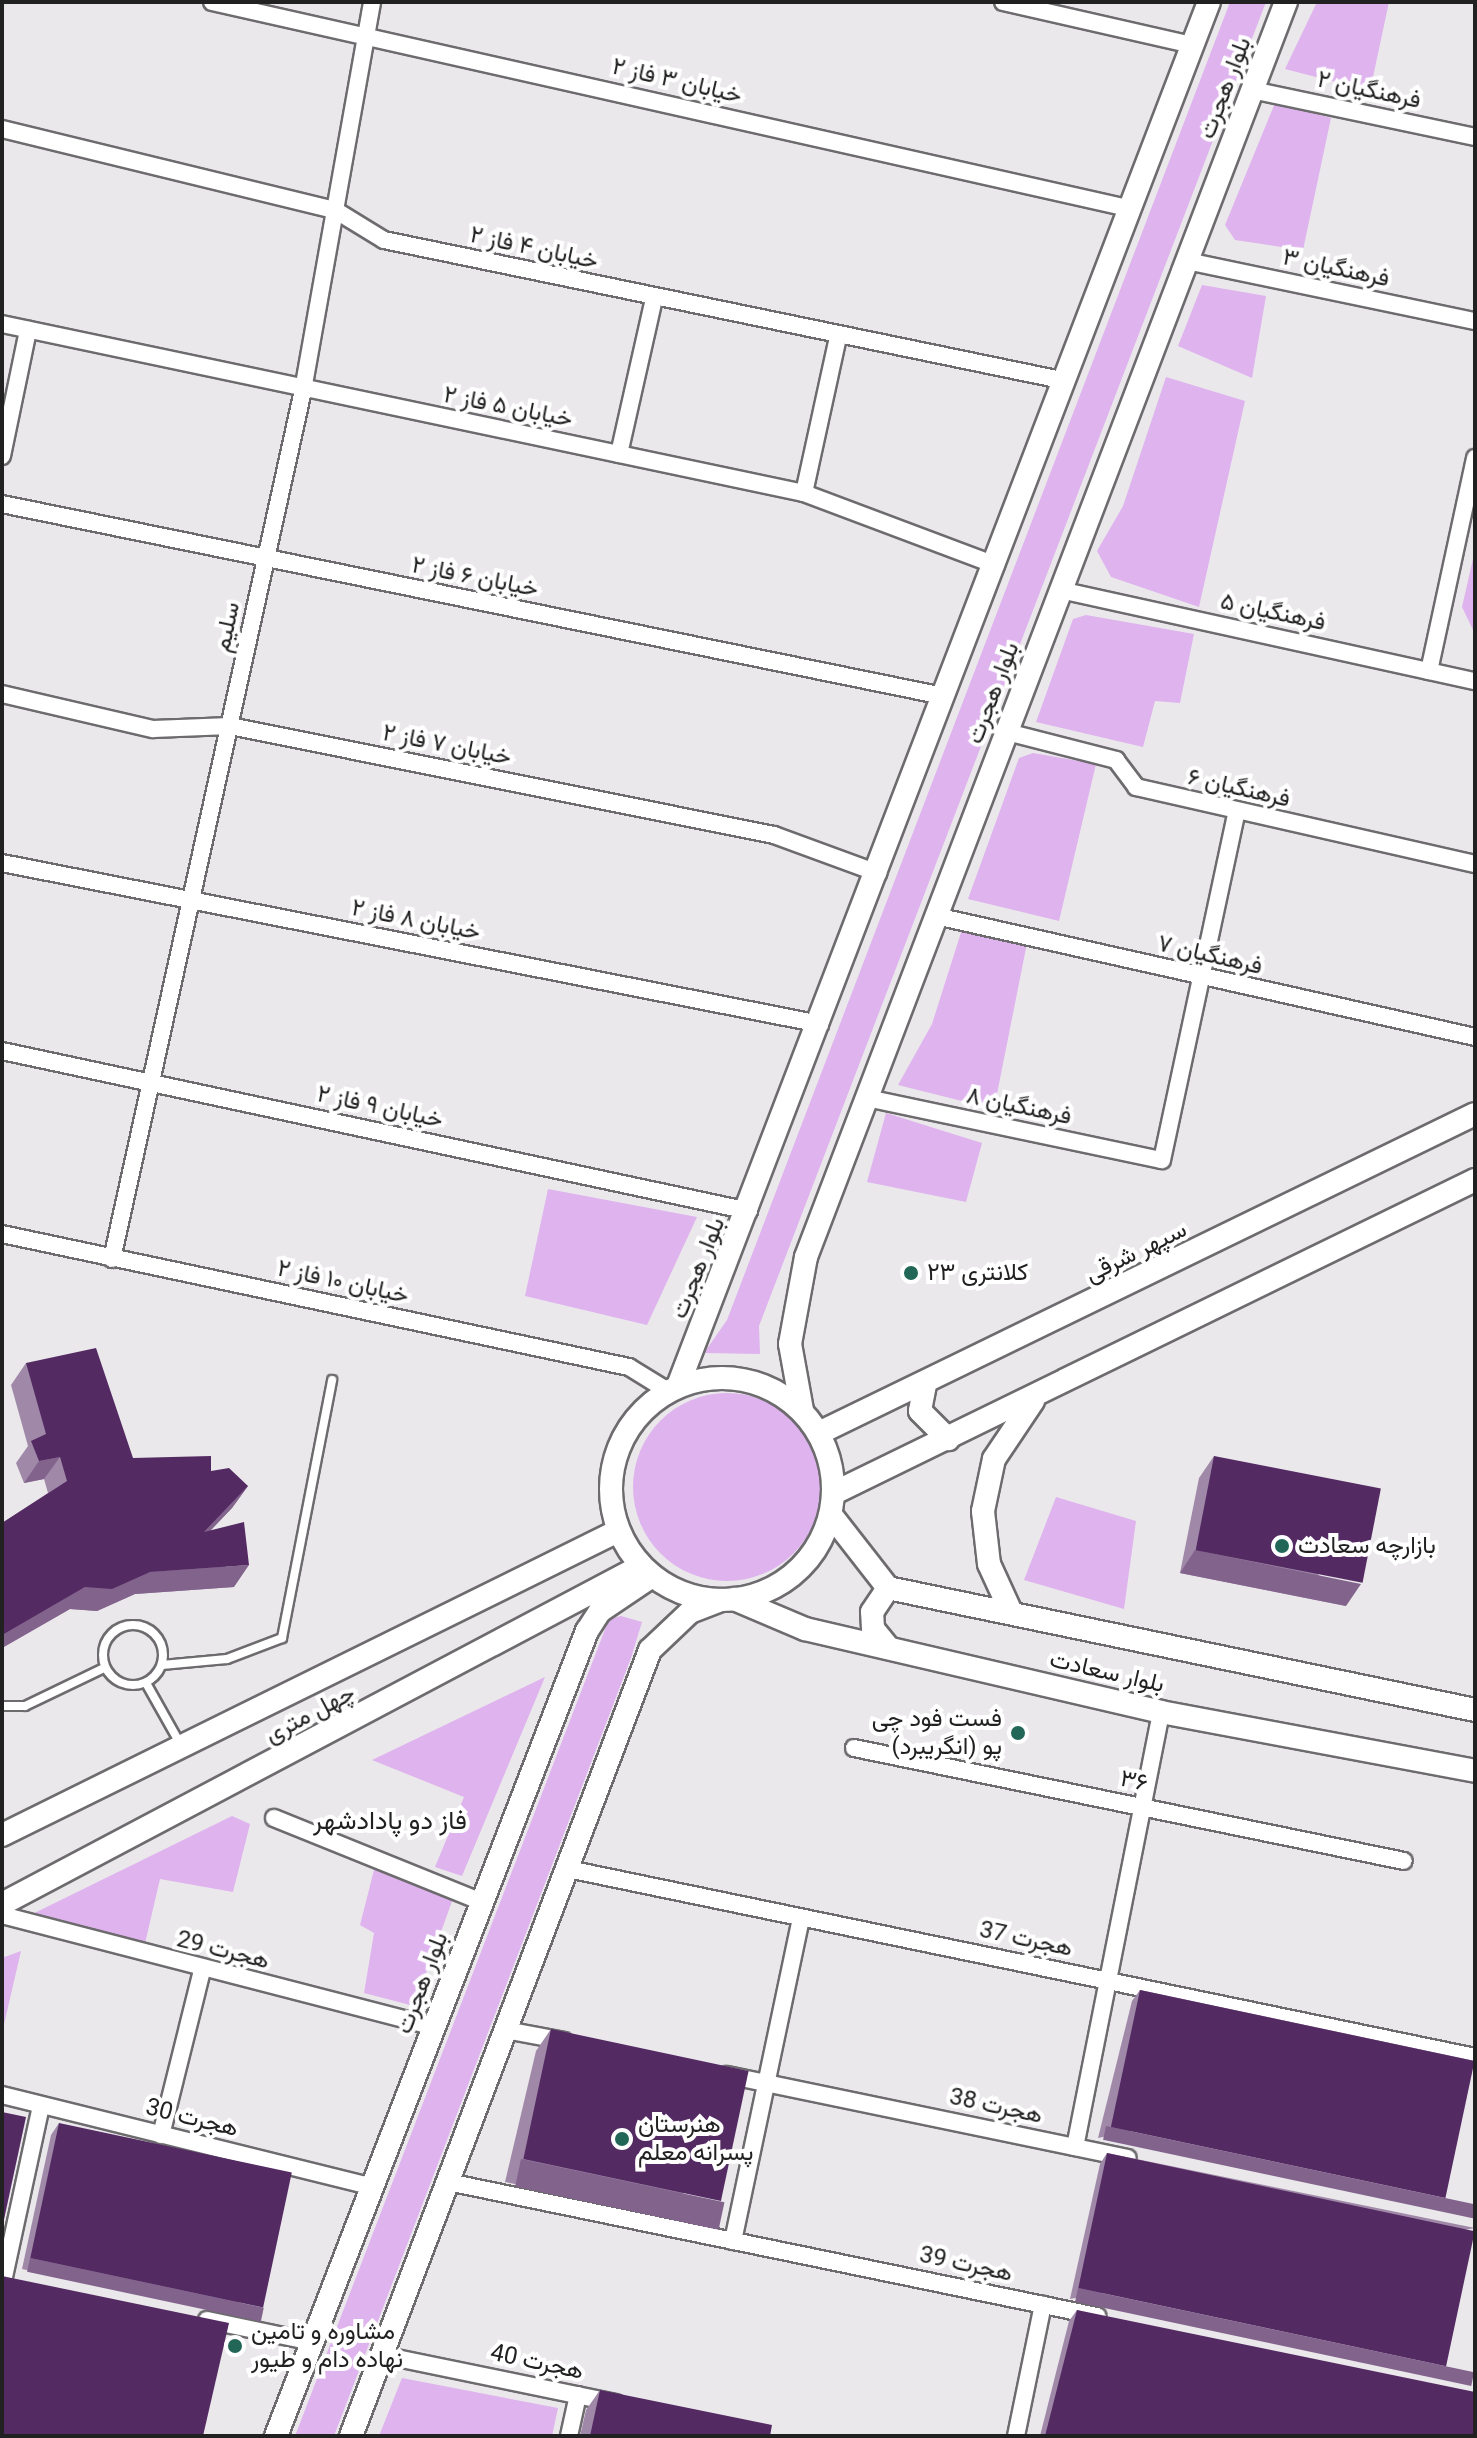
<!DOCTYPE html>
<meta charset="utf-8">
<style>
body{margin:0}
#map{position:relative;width:1477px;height:2438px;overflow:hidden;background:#ebe8ec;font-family:Roboto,Vazirmatn,sans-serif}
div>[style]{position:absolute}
.green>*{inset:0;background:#deb3ee}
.round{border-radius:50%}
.roads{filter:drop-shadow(2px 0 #6d6b6e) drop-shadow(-2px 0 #6d6b6e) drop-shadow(0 2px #6d6b6e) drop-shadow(0 -2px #6d6b6e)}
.lane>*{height:8px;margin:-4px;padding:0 4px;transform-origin:4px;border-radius:4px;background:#fff}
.lane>.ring{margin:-4px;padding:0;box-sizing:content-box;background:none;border:8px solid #fff;border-radius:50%}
.street>*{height:16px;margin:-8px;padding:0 8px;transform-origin:8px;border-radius:8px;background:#fff}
.secondary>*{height:22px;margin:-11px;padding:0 11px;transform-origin:11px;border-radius:11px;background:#fff}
.secondary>.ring{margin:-11px;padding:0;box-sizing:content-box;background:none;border:22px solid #fff;border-radius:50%}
.wall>*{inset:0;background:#a089a8}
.shaded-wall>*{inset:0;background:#81638c;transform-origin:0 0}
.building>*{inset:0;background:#542a63;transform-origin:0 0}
.dots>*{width:22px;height:22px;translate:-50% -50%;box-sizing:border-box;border:4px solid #fff;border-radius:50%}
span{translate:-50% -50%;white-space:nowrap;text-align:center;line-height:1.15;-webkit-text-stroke:8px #fff;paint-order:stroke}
.street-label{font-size:24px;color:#222122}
.poi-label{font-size:24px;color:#222122}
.left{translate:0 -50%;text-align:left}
.right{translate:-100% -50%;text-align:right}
.neighbourhood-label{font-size:26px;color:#222122}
.frame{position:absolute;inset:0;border:4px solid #222122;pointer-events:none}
</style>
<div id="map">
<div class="green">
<i style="clip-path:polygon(1230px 2px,1266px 2px,759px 1326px,760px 1354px,704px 1353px,727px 1320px)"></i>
<i style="clip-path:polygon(1317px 2px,1389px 2px,1370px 91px,1285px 69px)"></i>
<i style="clip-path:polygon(1275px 103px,1331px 118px,1303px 250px,1235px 240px,1225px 225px)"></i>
<i style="clip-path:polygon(1202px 285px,1266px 296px,1252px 378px,1178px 346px)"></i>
<i style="clip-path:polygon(1166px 377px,1245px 401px,1199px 607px,1111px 577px,1097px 551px,1123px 506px)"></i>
<i style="clip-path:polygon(1475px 550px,1475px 634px,1462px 607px)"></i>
<i style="clip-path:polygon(1086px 615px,1194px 634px,1180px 703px,1155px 701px,1143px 747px,1036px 722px,1073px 619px)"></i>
<i style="clip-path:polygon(1033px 753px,1096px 764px,1059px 921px,968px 899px,1019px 758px)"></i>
<i style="clip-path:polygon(964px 923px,1028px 938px,994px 1109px,898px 1085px,932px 1024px)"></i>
<i style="clip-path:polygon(886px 1113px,982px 1143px,966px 1202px,867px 1182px)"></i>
<i style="clip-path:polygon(548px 1189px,697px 1217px,647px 1325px,525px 1296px)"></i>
<i class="round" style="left:633px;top:1393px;width:188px;height:188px"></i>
<i style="clip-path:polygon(1056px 1497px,1136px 1521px,1124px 1609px,1024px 1580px)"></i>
<i style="clip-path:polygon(621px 1616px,642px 1622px,631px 1658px,334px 2436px,295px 2436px,609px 1619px)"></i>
<i style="clip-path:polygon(545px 1677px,462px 1876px,435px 1867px,464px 1797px,372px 1760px)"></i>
<i style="clip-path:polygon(232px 1816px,250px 1824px,233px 1892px,160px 1879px,143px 1952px,12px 1924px)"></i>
<i style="clip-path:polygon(375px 1866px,454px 1896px,414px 2006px,364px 1993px,374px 1933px,360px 1925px)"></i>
<i style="clip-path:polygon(21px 1951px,2px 2033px,2px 1958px)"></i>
<i style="clip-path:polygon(402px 2378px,558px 2408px,552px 2436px,379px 2436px)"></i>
</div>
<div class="roads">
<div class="lane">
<i class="ring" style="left:103px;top:1625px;width:52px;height:52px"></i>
<i style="left:162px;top:1665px;width:65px;rotate:-5.3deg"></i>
<i style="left:227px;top:1659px;width:59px;rotate:-20.9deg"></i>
<i style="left:282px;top:1638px;width:263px;rotate:-79deg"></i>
<i style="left:146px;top:1683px;width:71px;rotate:60.6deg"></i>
<i style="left:2px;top:1706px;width:23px"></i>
<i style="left:25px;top:1706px;width:88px;rotate:-25.7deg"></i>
</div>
<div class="street">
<i style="left:212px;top:2px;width:943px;rotate:12.68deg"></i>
<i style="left:1003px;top:2px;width:195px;rotate:12.8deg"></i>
<i style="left:1252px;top:90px;width:228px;rotate:11.9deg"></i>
<i style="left:2px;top:129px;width:343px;rotate:13.7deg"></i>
<i style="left:335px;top:210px;width:57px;rotate:31.5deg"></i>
<i style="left:384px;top:240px;width:696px;rotate:11.68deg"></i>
<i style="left:1187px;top:261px;width:294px;rotate:11.8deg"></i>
<i style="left:2px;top:324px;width:820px;rotate:11.9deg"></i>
<i style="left:804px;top:493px;width:205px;rotate:20.6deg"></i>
<i style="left:619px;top:454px;width:159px;rotate:-77.3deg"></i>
<i style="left:2px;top:456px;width:129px;rotate:-78.3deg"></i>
<i style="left:804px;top:493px;width:160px;rotate:-77.7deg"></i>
<i style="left:2px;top:504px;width:955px;rotate:11.53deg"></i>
<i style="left:1060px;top:590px;width:425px;rotate:12.4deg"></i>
<i style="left:1429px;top:671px;width:218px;rotate:-77.8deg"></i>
<i style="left:2px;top:694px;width:155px;rotate:13.1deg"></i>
<i style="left:153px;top:729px;width:77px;rotate:-2.2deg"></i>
<i style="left:230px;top:726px;width:555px;rotate:11.33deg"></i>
<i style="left:774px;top:835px;width:111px;rotate:20.1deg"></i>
<i style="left:1007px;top:732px;width:113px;rotate:14.4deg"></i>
<i style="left:1116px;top:760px;width:34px;rotate:53deg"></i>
<i style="left:1136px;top:787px;width:348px;rotate:12.8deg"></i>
<i style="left:2px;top:863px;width:834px;rotate:11.13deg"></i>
<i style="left:936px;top:916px;width:552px;rotate:12.65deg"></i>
<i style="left:2px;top:1051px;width:764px;rotate:12.09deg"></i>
<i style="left:867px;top:1098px;width:301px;rotate:11.9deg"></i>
<i style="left:1162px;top:1160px;width:354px;rotate:-77.9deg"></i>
<i style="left:2px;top:1234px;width:641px;rotate:11.98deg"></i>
<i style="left:629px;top:1367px;width:46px;rotate:31.6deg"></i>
<i style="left:112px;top:1259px;width:890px;rotate:-77.6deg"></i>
<i style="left:303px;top:390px;width:394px;rotate:-79.9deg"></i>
<i style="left:854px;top:1748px;width:561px;rotate:11.61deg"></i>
<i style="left:274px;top:1818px;width:224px;rotate:22deg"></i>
<i style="left:568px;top:1869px;width:926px;rotate:11.71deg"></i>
<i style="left:2px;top:1915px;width:444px;rotate:14.5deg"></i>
<i style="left:506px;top:2030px;width:59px;rotate:10.7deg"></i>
<i style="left:727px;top:2075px;width:409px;rotate:11.7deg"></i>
<i style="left:2px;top:2095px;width:380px;rotate:13.9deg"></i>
<i style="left:161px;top:2135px;width:170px;rotate:-76deg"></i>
<i style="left:1075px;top:2147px;width:443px;rotate:-78.8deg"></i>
<i style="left:448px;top:2182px;width:663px;rotate:11.67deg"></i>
<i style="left:733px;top:2241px;width:330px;rotate:-78.1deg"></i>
<i style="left:4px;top:2277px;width:175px;rotate:-77.8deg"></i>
<i style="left:207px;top:2320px;width:107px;rotate:11.8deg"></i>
<i style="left:382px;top:2355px;width:239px;rotate:11.6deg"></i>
<i style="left:569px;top:2436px;width:42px;rotate:-77.6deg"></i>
<i style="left:1016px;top:2436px;width:134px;rotate:-78.4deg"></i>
</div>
<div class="secondary">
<i class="ring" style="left:611px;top:1378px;width:200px;height:200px"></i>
<i style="left:925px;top:1385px;width:26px;rotate:101deg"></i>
<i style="left:920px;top:1411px;width:40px;rotate:45deg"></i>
<i style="left:678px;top:1386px;width:1482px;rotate:-69.01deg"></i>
<i style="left:802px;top:1410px;width:67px;rotate:-100.3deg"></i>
<i style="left:790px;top:1344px;width:88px;rotate:-79.6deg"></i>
<i style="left:806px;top:1257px;width:1344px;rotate:-69.07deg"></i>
<i style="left:819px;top:1433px;width:729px;rotate:-25.93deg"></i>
<i style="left:834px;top:1493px;width:713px;rotate:-26.03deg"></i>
<i style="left:831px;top:1515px;width:93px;rotate:52deg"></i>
<i style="left:888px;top:1588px;width:600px;rotate:11.74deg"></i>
<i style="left:734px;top:1599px;width:77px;rotate:22.9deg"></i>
<i style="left:805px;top:1629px;width:366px;rotate:13.1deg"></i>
<i style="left:1161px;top:1712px;width:319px;rotate:10.6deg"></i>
<i style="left:1011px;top:1612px;width:53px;rotate:-114.6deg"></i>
<i style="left:989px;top:1564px;width:53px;rotate:-96.5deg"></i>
<i style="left:983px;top:1511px;width:53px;rotate:-78.1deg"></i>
<i style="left:994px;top:1459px;width:70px;rotate:-56.1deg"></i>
<i style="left:887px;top:1646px;width:22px;rotate:-129deg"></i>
<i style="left:873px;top:1629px;width:17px;rotate:-93deg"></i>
<i style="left:872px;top:1612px;width:29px;rotate:-56deg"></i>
<i style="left:2px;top:1835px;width:687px;rotate:-26.27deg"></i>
<i style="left:2px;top:1904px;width:723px;rotate:-27.88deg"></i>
<i style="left:276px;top:2436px;width:863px;rotate:-68.88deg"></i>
<i style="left:587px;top:1631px;width:24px;rotate:-57deg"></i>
<i style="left:600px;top:1611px;width:63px;rotate:-33.9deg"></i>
<i style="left:351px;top:2436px;width:841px;rotate:-69.17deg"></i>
<i style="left:650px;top:1650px;width:55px;rotate:-43.5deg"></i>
<i style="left:690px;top:1612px;width:34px;rotate:-21deg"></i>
</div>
</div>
<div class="wall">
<i style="clip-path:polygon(26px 1363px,133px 1458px,211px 1471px,248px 1486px,232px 1508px,211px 1530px,234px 1587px,135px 1594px,97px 1611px,70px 1609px,2px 1648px,2px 1523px,48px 1493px,44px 1479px,24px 1483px,16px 1463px,28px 1446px,11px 1385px)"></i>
<i style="clip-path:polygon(1214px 1456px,1346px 1606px,1180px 1573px,1199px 1478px)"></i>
<i style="clip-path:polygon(1140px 1990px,1475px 2061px,1098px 2138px,1132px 2001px)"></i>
<i style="clip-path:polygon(551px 2029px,708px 2224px,505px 2182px,536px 2051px)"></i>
<i style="clip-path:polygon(59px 2123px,256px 2319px,22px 2269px,51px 2135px)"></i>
<i style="clip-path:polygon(1107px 2153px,1475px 2228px,1070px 2299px,1100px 2164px)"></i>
<i style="clip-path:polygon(1077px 2310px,1475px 2436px,1040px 2436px,1069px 2321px)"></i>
<i style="clip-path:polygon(600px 2390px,770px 2436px,580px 2436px,586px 2410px)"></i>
</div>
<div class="shaded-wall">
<i style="clip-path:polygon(60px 1457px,44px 1479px,24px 1483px,39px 1461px)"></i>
<i style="clip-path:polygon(248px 1486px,232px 1508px,188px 1554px,204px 1532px)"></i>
<i style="clip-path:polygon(1195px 1550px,1361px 1584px,1346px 1606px,1180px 1573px)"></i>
<i style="clip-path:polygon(249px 1565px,234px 1587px,135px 1594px,97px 1611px,70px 1609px,2px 1648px,2px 1637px,4px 1634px,85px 1587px,150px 1572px)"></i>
<i style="left:1106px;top:2126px;width:378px;height:14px;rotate:12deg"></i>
<i style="left:521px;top:2159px;width:208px;height:28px;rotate:12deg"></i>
<i style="left:30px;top:2258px;width:239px;height:14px;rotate:12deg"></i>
<i style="left:1078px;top:2288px;width:405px;height:14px;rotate:12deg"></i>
</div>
<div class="building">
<i style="clip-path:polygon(96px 1348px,133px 1458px,211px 1456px,211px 1471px,229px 1468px,248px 1486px,204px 1532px,244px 1522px,249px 1565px,150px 1572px,112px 1589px,85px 1587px,4px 1634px,2px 1626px,2px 1523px,67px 1481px,60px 1457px,39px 1461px,31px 1441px,46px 1434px,26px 1363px)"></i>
<i style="left:1214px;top:1456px;width:170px;height:96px;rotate:11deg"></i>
<i style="left:1140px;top:1990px;width:342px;height:140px;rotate:12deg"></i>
<i style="left:551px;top:2029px;width:202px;height:133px;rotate:12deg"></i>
<i style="clip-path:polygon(2px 2112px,26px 2117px,2px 2229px)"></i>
<i style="left:59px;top:2123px;width:238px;height:138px;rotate:12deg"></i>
<i style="left:1107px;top:2153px;width:376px;height:138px;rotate:12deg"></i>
<i style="clip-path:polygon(2px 2276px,229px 2323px,203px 2436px,2px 2436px)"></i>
<i style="clip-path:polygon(1077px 2310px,1475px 2392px,1475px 2436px,1045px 2436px)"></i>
<i style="clip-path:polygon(600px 2390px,772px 2425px,770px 2436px,590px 2436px)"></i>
</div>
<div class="dots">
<i style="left:911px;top:1273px;background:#216657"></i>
<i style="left:1282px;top:1546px;background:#216657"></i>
<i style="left:1018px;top:1733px;background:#216657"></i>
<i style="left:622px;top:2139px;background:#216657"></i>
<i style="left:235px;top:2346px;background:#216657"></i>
</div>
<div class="street-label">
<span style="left:677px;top:81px;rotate:13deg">خیابان ۳ فاز ۲</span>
<span style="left:1225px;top:88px;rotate:-69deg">بلوار هجرت</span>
<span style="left:1369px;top:90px;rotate:12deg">فرهنگیان ۲</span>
<span style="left:534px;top:248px;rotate:12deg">خیابان ۴ فاز ۲</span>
<span style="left:1336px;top:268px;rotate:12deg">فرهنگیان ۳</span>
<span style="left:508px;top:407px;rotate:11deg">خیابان ۵ فاز ۲</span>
<span style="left:475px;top:577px;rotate:11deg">خیابان ۶ فاز ۲</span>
<span style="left:1273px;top:612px;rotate:12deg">فرهنگیان ۵</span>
<span style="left:227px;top:627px;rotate:-78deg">سلیم</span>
<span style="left:993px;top:693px;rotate:-69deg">بلوار هجرت</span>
<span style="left:447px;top:745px;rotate:11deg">خیابان ۷ فاز ۲</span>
<span style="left:1239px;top:788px;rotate:13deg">فرهنگیان ۶</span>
<span style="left:416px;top:920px;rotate:11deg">خیابان ۸ فاز ۲</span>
<span style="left:1210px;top:955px;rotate:13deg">فرهنگیان ۷</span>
<span style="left:1019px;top:1106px;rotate:12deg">فرهنگیان ۸</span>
<span style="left:380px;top:1107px;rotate:12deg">خیابان ۹ فاز ۲</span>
<span style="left:1136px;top:1252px;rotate:-26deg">سپهر شرقی</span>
<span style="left:698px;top:1268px;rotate:-68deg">بلوار هجرت</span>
<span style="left:343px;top:1282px;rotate:12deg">خیابان ۱۰ فاز ۲</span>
<span style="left:1107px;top:1672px;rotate:13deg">بلوار سعادت</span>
<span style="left:310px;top:1714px;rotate:-28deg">چهل متری</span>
<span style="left:1134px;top:1781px;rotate:12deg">۳۶</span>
<span style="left:1026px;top:1939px;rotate:12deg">هجرت 37</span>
<span style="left:223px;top:1950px;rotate:14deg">هجرت 29</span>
<span style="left:422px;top:1983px;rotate:-69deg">بلوار هجرت</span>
<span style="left:996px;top:2106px;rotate:12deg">هجرت 38</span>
<span style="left:192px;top:2118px;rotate:14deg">هجرت 30</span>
<span style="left:966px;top:2264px;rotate:12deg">هجرت 39</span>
<span style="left:537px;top:2362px;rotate:12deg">هجرت 40</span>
</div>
<div class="poi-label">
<span class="left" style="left:927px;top:1273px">کلانتری ۲۳</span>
<span class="left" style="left:1298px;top:1546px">بازارچه سعادت</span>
<span class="right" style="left:1002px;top:1733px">فست فود چی<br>پو (انگریبرد)</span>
<span class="left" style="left:638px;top:2139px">هنرستان<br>پسرانه معلم</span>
<span class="left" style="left:251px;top:2346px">مشاوره و تامین<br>نهاده دام و طیور</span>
</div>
<div class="neighbourhood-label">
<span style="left:390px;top:1821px">فاز دو پادادشهر</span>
</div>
<div class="frame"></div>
</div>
